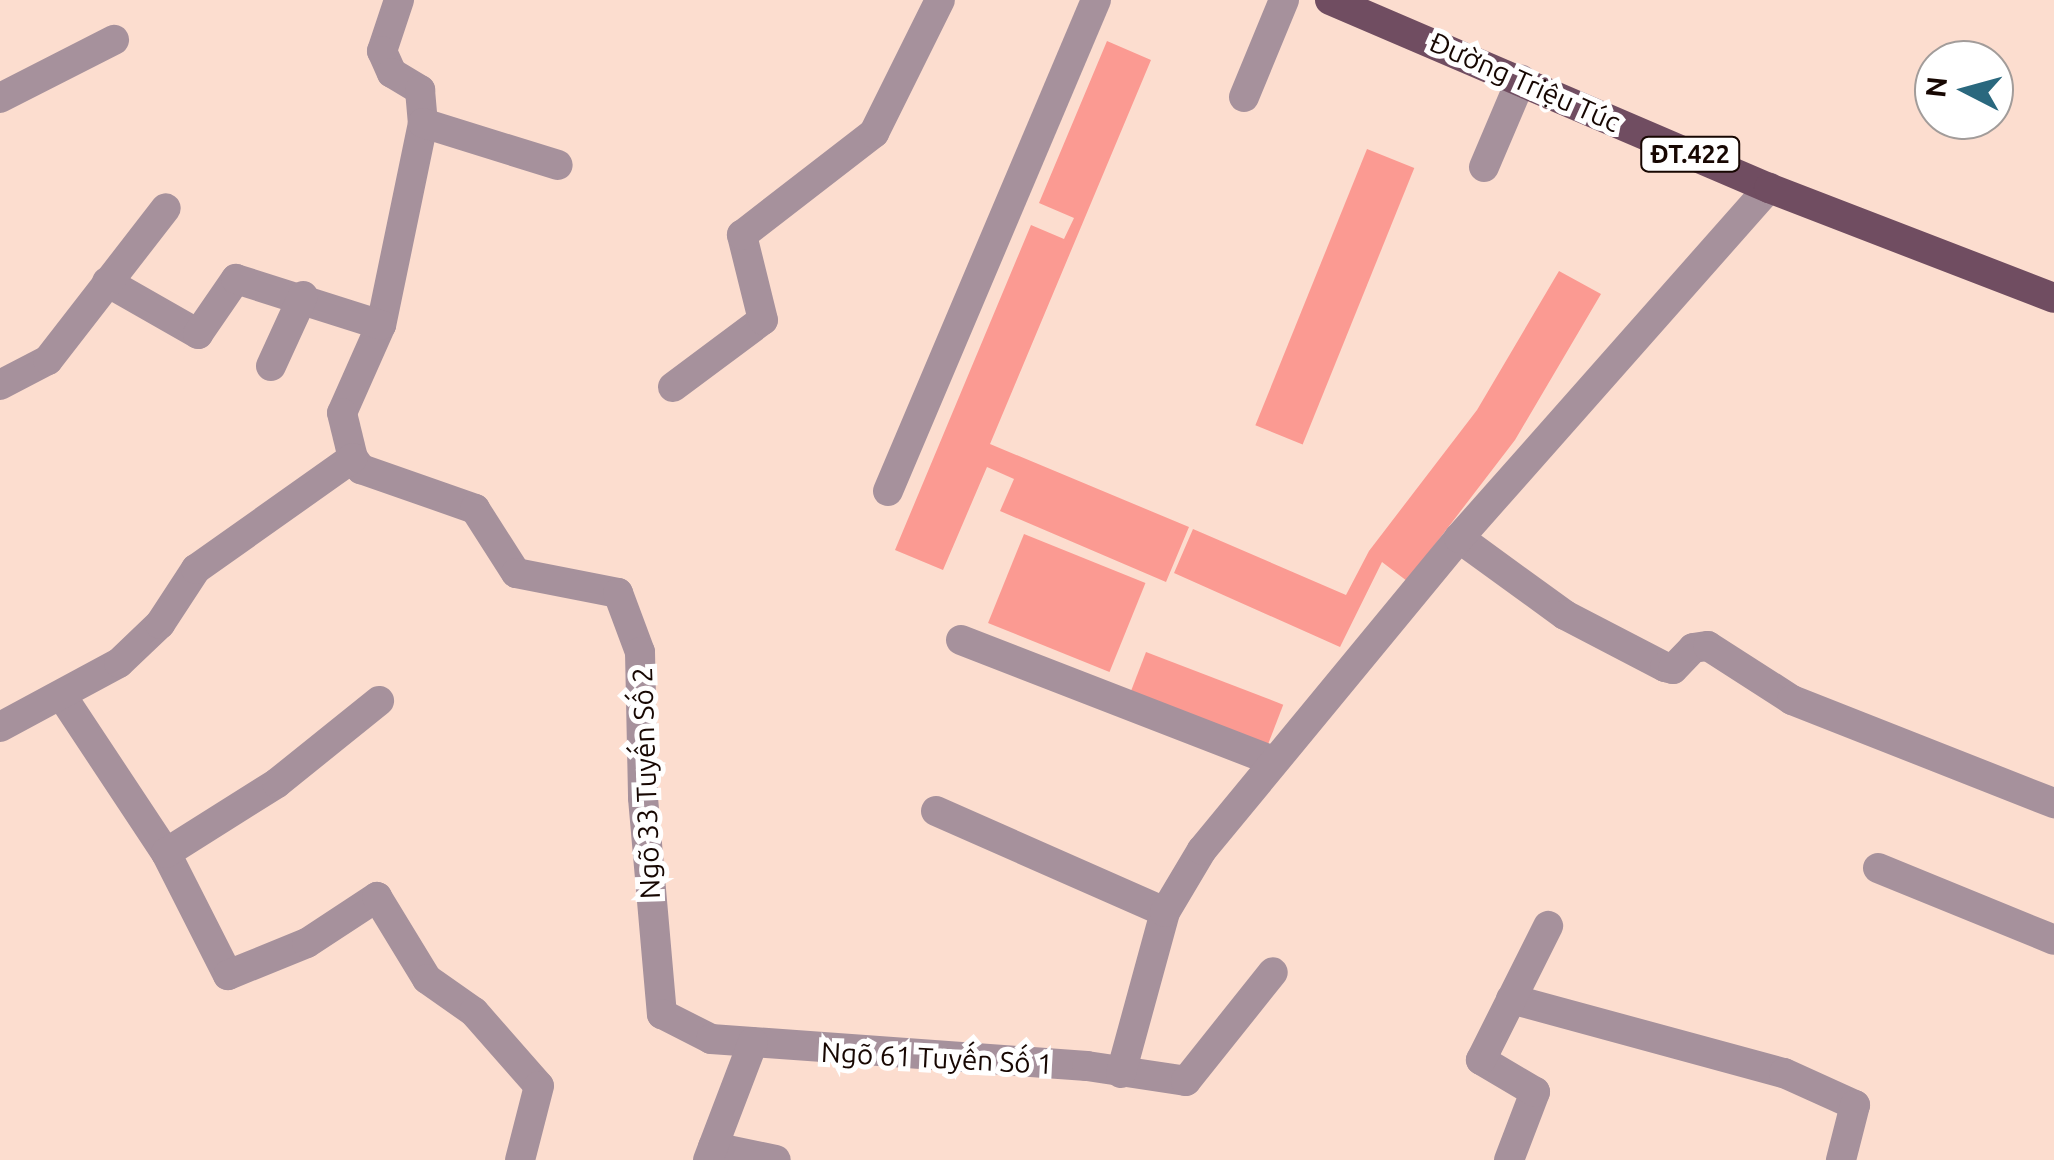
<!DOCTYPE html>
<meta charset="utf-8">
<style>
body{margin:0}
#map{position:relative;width:2054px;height:1160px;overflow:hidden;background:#fcddcf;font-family:Ubuntu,sans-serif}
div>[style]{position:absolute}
.building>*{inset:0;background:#fb9a92;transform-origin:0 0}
.minor>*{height:30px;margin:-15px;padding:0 15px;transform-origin:15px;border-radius:15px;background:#a6919c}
.major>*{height:30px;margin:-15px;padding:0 15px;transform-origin:15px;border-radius:15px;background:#704d61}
span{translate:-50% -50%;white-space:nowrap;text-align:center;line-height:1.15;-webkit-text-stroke:10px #fff;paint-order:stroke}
.shield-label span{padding:2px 8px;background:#fff;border:2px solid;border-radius:8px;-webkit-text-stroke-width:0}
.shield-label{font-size:25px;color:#170702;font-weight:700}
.street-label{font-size:28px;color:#170702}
.north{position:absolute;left:1914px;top:40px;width:100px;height:100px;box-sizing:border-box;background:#fff;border:2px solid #a29c9a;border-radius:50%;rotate:276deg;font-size:28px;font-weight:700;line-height:40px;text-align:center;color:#170702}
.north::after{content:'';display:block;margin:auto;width:35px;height:45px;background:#2a687e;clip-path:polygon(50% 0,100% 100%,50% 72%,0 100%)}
</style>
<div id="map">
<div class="building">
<i style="clip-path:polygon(1107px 41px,1151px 60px,990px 444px,1189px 527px,1166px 582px,1000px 511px,1014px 479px,987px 467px,943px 570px,895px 550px,1031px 225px,1064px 239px,1074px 218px,1039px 203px)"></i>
<i style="left:1367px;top:149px;width:51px;height:298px;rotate:22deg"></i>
<i style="clip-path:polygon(1559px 271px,1601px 294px,1515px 440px,1407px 581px,1382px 562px,1340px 647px,1174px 573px,1193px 529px,1346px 595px,1369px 551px,1477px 410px)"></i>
<i style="left:1024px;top:534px;width:131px;height:96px;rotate:22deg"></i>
<i style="left:1146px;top:652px;width:147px;height:45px;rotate:21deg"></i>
</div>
<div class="minor">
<i style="left:399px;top:0;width:54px;rotate:108.4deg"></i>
<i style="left:382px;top:51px;width:24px;rotate:66deg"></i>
<i style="left:392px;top:73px;width:33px;rotate:31deg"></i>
<i style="left:420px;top:90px;width:33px;rotate:85deg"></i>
<i style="left:423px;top:123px;width:206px;rotate:101.7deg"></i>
<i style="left:381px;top:325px;width:96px;rotate:113.9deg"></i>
<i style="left:342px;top:413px;width:46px;rotate:76.3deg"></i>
<i style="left:353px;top:458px;width:14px;rotate:54deg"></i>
<i style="left:361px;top:469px;width:121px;rotate:19.3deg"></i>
<i style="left:475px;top:509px;width:76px;rotate:57.4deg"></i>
<i style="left:516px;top:573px;width:104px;rotate:11.1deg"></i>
<i style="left:618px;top:593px;width:63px;rotate:69.6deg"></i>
<i style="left:640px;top:652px;width:146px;rotate:88.8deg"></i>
<i style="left:643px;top:798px;width:217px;rotate:85deg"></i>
<i style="left:662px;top:1014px;width:55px;rotate:27deg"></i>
<i style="left:711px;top:1039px;width:377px;rotate:4.1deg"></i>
<i style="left:1087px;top:1066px;width:100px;rotate:8.6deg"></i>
<i style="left:1186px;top:1081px;width:139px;rotate:-51.4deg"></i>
<i style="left:1244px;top:97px;width:105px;rotate:-67.6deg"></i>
<i style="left:0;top:98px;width:128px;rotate:-27deg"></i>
<i style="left:423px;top:123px;width:141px;rotate:17.3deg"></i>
<i style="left:1484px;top:167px;width:95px;rotate:-67deg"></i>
<i style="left:107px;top:282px;width:105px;rotate:29.7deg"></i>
<i style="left:198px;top:334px;width:67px;rotate:-55.4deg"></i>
<i style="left:236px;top:279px;width:152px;rotate:17.6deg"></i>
<i style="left:271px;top:366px;width:77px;rotate:-65.4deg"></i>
<i style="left:0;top:385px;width:54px;rotate:-27.5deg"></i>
<i style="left:48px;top:360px;width:192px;rotate:-52.2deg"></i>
<i style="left:673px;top:387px;width:112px;rotate:-36.7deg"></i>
<i style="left:763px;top:320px;width:88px;rotate:-103.9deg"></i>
<i style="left:742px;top:235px;width:167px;rotate:-37.7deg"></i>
<i style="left:874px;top:133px;width:148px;rotate:-63.6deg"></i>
<i style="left:888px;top:491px;width:533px;rotate:-67.04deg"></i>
<i style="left:1459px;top:538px;width:131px;rotate:36deg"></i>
<i style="left:1565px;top:615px;width:113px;rotate:27.5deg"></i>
<i style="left:1665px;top:667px;width:8px;rotate:14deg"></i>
<i style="left:1673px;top:669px;width:29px;rotate:-46deg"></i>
<i style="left:1693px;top:648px;width:15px;rotate:-8deg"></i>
<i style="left:1708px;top:646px;width:100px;rotate:32.7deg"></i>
<i style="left:1792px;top:700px;width:282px;rotate:21.5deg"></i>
<i style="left:961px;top:640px;width:332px;rotate:21.2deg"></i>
<i style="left:62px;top:696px;width:188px;rotate:56.5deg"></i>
<i style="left:166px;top:853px;width:137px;rotate:63.1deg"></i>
<i style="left:228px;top:975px;width:85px;rotate:-22.1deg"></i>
<i style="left:307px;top:943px;width:84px;rotate:-33.3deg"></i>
<i style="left:377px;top:897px;width:96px;rotate:58.6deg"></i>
<i style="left:427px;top:979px;width:57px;rotate:35.1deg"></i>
<i style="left:474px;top:1012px;width:98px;rotate:48.7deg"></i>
<i style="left:539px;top:1086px;width:76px;rotate:104.4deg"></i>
<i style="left:0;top:727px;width:135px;rotate:-28.3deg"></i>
<i style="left:119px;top:663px;width:57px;rotate:-43.6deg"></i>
<i style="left:160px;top:624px;width:66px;rotate:-56.8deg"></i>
<i style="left:196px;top:569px;width:192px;rotate:-35.3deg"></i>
<i style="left:936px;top:811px;width:250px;rotate:23.8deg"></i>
<i style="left:166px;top:853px;width:131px;rotate:-32.2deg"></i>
<i style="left:277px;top:783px;width:131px;rotate:-38.8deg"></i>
<i style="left:1878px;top:868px;width:190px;rotate:22.2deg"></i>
<i style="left:1511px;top:999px;width:283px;rotate:15.2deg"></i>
<i style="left:1784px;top:1073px;width:78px;rotate:24.3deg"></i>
<i style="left:1855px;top:1105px;width:57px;rotate:104.3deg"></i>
<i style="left:1121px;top:1073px;width:167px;rotate:-74.7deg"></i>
<i style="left:1165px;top:912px;width:72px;rotate:-59.2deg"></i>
<i style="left:1202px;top:850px;width:404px;rotate:-50.5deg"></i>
<i style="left:1459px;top:538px;width:468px;rotate:-48.5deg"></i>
<i style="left:713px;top:1147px;width:64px;rotate:11.7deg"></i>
<i style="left:708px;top:1160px;width:126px;rotate:-69.1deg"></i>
<i style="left:1509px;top:1160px;width:73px;rotate:-69.1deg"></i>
<i style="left:1535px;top:1092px;width:63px;rotate:-149.3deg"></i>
<i style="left:1481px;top:1060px;width:150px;rotate:-63.4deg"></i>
</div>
<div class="major">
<i style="left:1330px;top:0;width:478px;rotate:23.2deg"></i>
<i style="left:1769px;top:188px;width:305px;rotate:21.1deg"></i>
</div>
<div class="shield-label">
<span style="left:1690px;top:154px">ĐT.422</span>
</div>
<div class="street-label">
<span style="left:1525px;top:82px;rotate:24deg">Đường Triệu Túc</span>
<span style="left:646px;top:783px;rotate:-92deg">Ngõ 33 Tuyến Số 2</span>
<span style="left:937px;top:1058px;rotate:3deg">Ngõ 61 Tuyến Số 1</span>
</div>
<div class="north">N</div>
</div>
